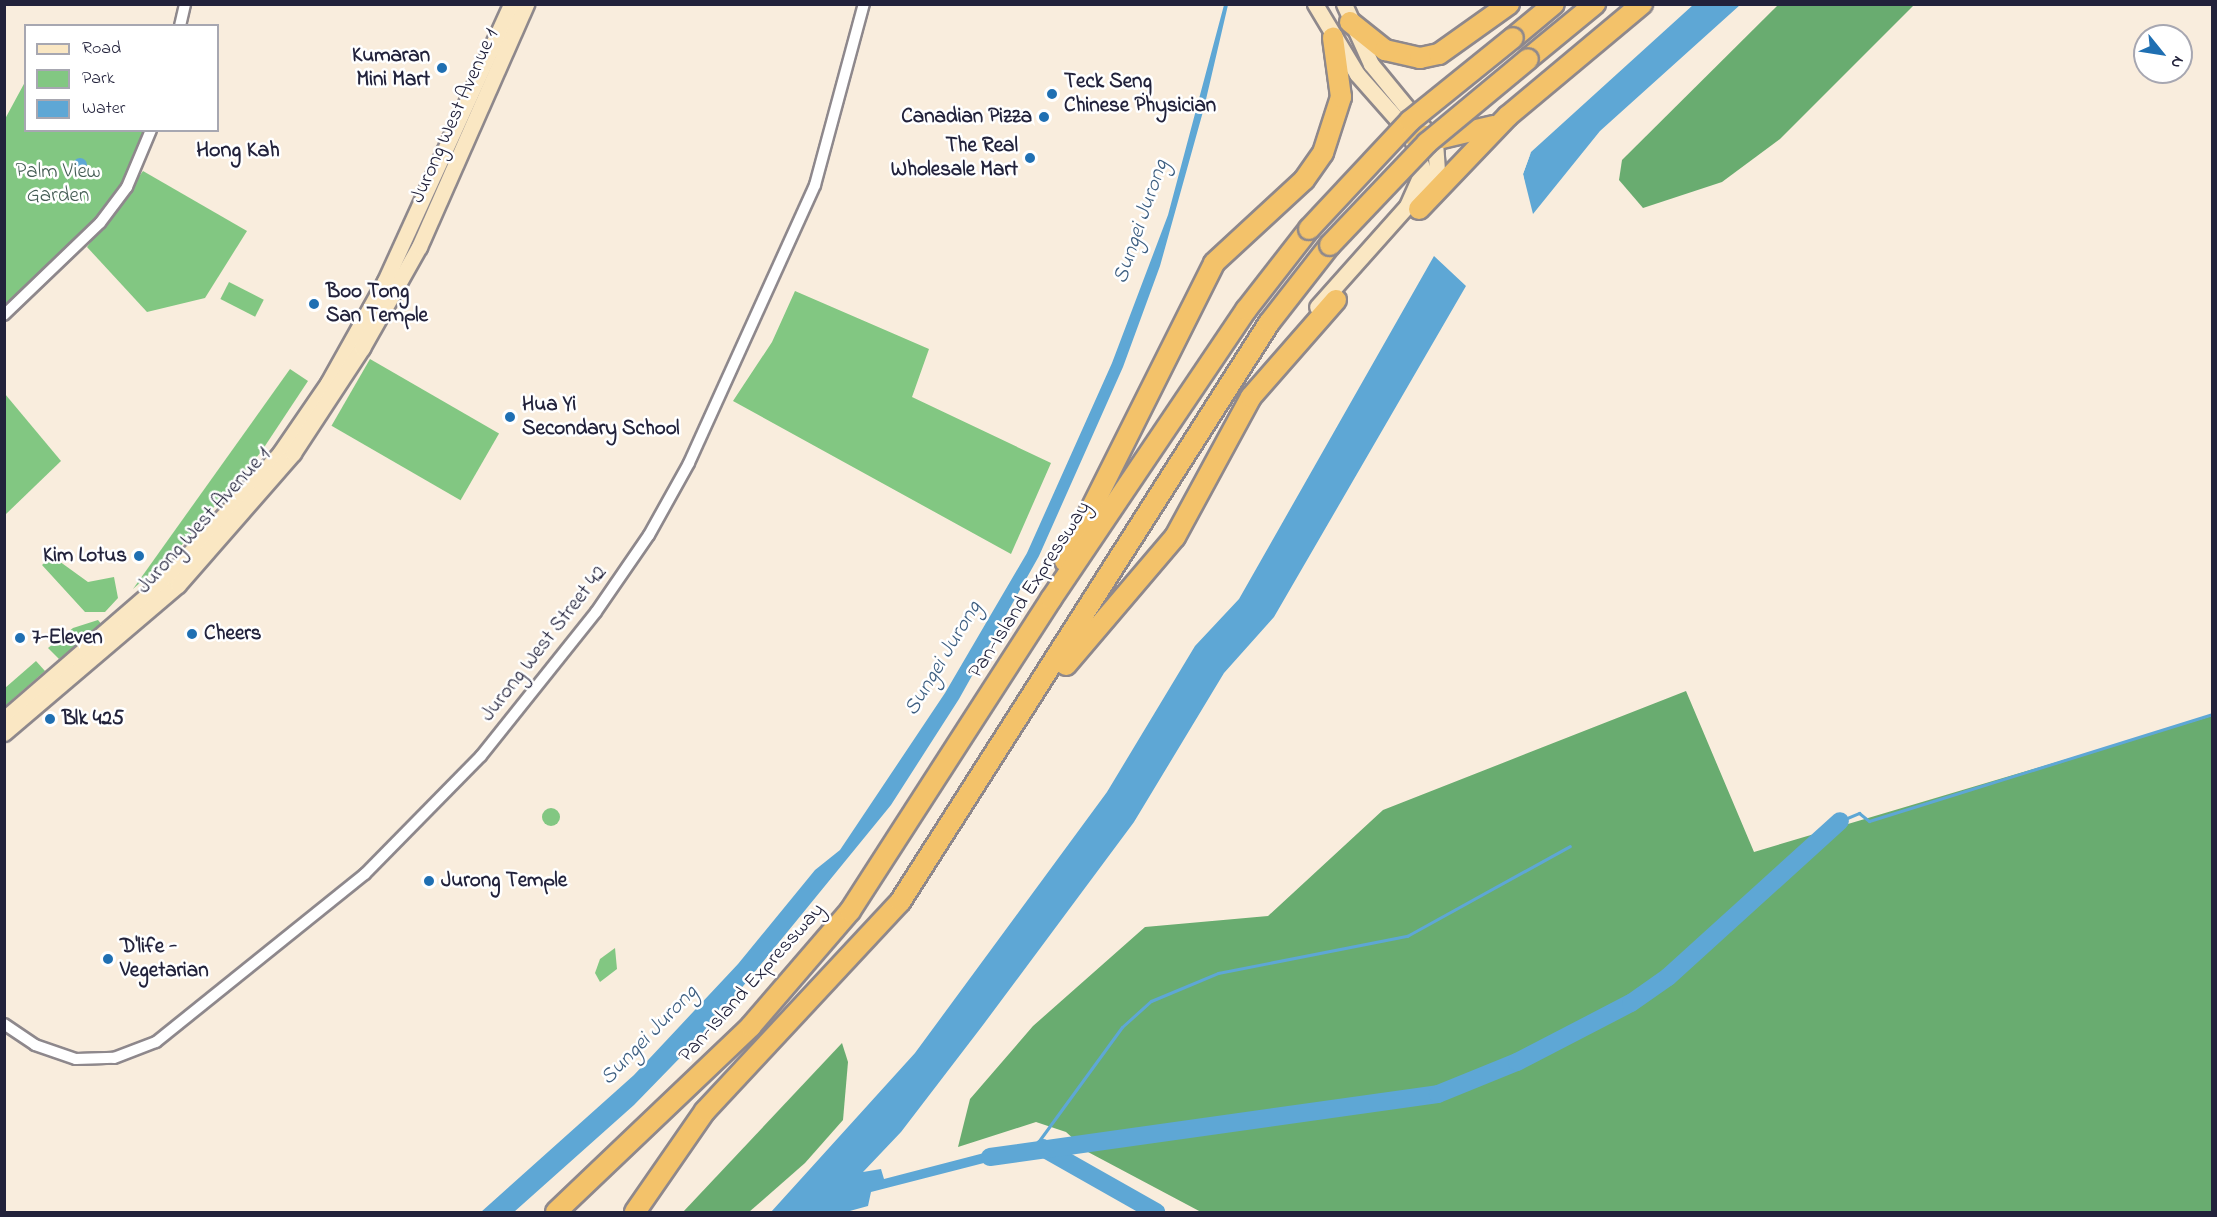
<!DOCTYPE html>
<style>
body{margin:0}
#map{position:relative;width:2217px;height:1217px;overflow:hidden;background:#f9eddd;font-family:"Indie Flower",sans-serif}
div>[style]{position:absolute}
.green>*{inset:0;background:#82c782;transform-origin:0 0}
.round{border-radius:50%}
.forest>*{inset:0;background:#69ac70}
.water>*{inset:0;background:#5ea7d5}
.pier>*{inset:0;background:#f9eddd}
.stream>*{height:3px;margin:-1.5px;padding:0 1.5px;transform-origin:1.5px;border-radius:1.5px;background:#5ea7d5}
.river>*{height:18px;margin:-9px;padding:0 9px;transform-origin:9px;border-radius:9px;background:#5ea7d5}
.roads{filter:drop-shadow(2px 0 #8e888c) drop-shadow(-2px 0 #8e888c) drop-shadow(0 2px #8e888c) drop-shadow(0 -2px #8e888c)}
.street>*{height:10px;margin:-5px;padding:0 5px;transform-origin:5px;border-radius:5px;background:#fff}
.secondary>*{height:15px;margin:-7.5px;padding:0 7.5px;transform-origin:7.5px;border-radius:7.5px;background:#fae7c3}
.highway>*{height:20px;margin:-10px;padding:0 10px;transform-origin:10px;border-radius:10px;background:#f3c26a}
.bridges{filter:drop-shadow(2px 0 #8e888c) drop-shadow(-2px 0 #8e888c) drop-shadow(0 2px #8e888c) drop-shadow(0 -2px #8e888c)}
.highway-bridge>*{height:20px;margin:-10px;padding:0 10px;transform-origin:10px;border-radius:10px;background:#f3c26a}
.dots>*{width:16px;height:16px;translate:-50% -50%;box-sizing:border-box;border:3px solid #fff;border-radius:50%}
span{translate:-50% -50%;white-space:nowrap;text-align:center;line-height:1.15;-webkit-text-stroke:5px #fff;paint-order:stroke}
.poi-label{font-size:21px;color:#22223b;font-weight:700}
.right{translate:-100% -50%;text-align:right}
.left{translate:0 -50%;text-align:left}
.street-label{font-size:21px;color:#22223b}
.park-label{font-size:21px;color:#445c54}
.neighbourhood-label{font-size:22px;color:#22223b;font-weight:700}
.water-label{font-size:22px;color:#3d5e80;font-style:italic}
.frame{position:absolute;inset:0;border:6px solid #22223b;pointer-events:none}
.legend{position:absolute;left:24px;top:24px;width:195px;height:108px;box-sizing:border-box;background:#fff;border:2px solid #a7a7b1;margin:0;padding:8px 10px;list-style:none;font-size:18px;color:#22223b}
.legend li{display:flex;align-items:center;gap:12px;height:30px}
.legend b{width:30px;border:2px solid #a7a7b1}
.north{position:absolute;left:2133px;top:24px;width:60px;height:60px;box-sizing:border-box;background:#fff;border:2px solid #a7a7b1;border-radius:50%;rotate:120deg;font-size:16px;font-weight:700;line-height:24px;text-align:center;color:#22223b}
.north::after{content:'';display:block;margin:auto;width:21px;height:27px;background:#1f6fb2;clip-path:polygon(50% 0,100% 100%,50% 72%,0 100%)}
</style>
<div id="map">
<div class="green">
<i style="clip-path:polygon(25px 82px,26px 130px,146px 131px,124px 185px,97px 221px,5px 309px,5px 119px)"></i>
<i style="clip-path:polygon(143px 171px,247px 231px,205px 298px,147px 312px,87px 247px)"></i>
<i style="left:229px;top:282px;width:39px;height:19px;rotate:27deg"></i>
<i style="clip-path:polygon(795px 291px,929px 349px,912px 397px,1051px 463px,1011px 554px,733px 401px,772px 342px)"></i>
<i style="left:370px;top:359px;width:149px;height:77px;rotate:30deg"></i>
<i style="clip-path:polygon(290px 369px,308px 381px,261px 452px,179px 548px,133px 589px)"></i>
<i style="clip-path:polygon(5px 394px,61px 461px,5px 515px,4px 515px)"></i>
<i style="clip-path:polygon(52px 556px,88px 582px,114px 577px,118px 598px,105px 612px,85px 612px,42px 565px)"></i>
<i style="clip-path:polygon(98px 620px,102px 625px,59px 659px,48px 648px,73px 628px)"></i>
<i style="clip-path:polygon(36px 661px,45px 671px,5px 706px,5px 688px)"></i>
<i class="round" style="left:542px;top:808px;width:18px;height:18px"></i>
<i style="clip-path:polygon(615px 948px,617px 969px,600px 982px,595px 973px,600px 959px)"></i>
</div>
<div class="forest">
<i style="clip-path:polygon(1778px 5px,1914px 5px,1780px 139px,1722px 182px,1643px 208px,1619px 180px,1622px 160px)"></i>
<i style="clip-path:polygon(1686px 691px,1754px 852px,2212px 716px,2212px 1212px,1201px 1212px,1088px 1152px,1066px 1132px,1036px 1122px,958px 1147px,970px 1099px,1033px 1026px,1145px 927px,1268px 916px,1383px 810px)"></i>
<i style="clip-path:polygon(842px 1043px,848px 1062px,843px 1120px,805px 1163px,749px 1212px,683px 1212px)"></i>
</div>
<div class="water">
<i style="clip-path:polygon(1224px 5px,1228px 5px,1204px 108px,1160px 266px,1123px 367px,1039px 556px,959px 699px,891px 805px,708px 1029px,634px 1105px,514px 1212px,481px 1212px,634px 1075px,738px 964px,815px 870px,840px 850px,945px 693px,1027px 553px,1112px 363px,1168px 215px)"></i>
<i style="clip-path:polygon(1693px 5px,1740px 5px,1600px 131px,1533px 214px,1523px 174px,1531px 152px)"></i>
<i class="round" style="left:73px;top:158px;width:14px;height:14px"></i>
<i style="clip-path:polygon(1434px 256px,1466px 286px,1274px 617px,1224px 673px,1134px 822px,983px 1025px,901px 1132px,863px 1172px,881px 1169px,884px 1179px,1011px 1146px,1015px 1155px,871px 1192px,868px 1206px,846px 1212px,771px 1212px,915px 1053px,1107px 792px,1195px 646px,1239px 599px)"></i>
</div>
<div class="pier">
<i style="clip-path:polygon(1531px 152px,1523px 174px,1531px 216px,1520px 174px)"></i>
</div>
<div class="stream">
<i style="left:1840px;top:821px;width:21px;rotate:-23deg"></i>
<i style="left:1859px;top:813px;width:13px;rotate:39deg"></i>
<i style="left:1869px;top:821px;width:359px;rotate:-17.3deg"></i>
<i style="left:1033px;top:1149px;width:151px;rotate:-53.9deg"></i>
<i style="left:1122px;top:1027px;width:39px;rotate:-42deg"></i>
<i style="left:1151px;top:1001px;width:73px;rotate:-22.7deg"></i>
<i style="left:1218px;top:973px;width:193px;rotate:-11.1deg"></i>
<i style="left:1407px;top:936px;width:186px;rotate:-28.9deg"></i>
</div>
<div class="river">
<i style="left:1043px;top:1148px;width:130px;rotate:29.5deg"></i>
<i style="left:990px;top:1157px;width:452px;rotate:-8deg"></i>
<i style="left:1438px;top:1094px;width:85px;rotate:-22.1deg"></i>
<i style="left:1517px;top:1062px;width:128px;rotate:-27.4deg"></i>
<i style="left:1631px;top:1003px;width:45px;rotate:-35.1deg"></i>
<i style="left:1668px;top:977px;width:232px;rotate:-42.2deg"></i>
</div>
<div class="roads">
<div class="street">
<i style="left:180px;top:26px;width:23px;rotate:-77deg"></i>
<i style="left:4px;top:315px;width:133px;rotate:-43.8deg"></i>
<i style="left:100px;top:223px;width:45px;rotate:-53.1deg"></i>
<i style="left:127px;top:187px;width:62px;rotate:-67.2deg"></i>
<i style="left:4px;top:1024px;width:37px;rotate:34deg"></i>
<i style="left:35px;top:1045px;width:43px;rotate:18.9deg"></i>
<i style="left:76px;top:1059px;width:38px;rotate:-2deg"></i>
<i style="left:114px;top:1058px;width:45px;rotate:-20.9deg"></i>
<i style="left:156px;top:1042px;width:268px;rotate:-38.8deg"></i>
<i style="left:365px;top:874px;width:165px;rotate:-45.5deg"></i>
<i style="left:481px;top:756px;width:184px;rotate:-51.4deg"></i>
<i style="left:596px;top:612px;width:93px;rotate:-55.5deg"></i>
<i style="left:649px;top:535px;width:82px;rotate:-60.9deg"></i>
<i style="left:689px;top:463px;width:305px;rotate:-65.6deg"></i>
<i style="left:815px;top:185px;width:188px;rotate:-74.9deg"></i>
</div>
<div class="secondary">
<i style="left:1315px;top:4px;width:82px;rotate:59deg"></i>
<i style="left:1357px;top:74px;width:80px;rotate:48.5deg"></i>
<i style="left:1410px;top:134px;width:38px;rotate:70deg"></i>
<i style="left:1423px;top:170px;width:39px;rotate:114deg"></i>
<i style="left:1407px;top:206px;width:135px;rotate:131.7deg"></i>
<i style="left:1344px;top:4px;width:66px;rotate:65.8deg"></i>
<i style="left:1371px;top:64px;width:101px;rotate:50.6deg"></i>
<i style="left:1435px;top:142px;width:30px;rotate:86deg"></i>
<i style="left:1437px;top:172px;width:26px;rotate:113deg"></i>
<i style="left:4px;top:719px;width:218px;rotate:-40.9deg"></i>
<i style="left:169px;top:576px;width:166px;rotate:-47.9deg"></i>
<i style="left:280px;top:453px;width:85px;rotate:-55.6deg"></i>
<i style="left:328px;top:383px;width:117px;rotate:-60.8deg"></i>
<i style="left:385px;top:281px;width:304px;rotate:-65.5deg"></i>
<i style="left:4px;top:733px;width:228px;rotate:-40.4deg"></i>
<i style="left:178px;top:585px;width:175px;rotate:-48.9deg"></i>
<i style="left:293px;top:453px;width:126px;rotate:-56.7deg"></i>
<i style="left:362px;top:348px;width:116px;rotate:-60.6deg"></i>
<i style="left:419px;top:247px;width:266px;rotate:-66.2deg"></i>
</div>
<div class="highway">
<i style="left:1350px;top:22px;width:45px;rotate:38.7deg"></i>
<i style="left:1385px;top:50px;width:36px;rotate:13deg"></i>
<i style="left:1420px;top:58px;width:19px;rotate:-12deg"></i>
<i style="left:1439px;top:54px;width:86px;rotate:-35.5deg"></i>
<i style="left:1513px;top:38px;width:53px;rotate:-39.7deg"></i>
<i style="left:1528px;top:59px;width:87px;rotate:-39.4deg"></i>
<i style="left:1410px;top:134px;width:32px;rotate:7deg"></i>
<i style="left:1442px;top:138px;width:52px;rotate:-13.2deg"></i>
<i style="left:1419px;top:209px;width:129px;rotate:-46.3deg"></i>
<i style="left:1508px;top:116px;width:175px;rotate:-39.9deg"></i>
<i style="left:1065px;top:561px;width:333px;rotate:-63.4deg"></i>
<i style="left:1214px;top:263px;width:122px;rotate:-42.7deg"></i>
<i style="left:1304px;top:180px;width:33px;rotate:-55deg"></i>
<i style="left:1323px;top:153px;width:59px;rotate:-72.2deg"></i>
<i style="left:1341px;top:97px;width:60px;rotate:-97.7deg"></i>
<i style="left:1066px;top:665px;width:168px;rotate:-49.6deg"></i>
<i style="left:1175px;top:537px;width:159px;rotate:-61.5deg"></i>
<i style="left:1251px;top:397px;width:129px;rotate:-48.8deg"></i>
<i style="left:556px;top:1212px;width:269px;rotate:-43.6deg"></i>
<i style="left:751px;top:1026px;width:152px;rotate:-49.3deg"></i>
<i style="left:850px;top:911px;width:371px;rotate:-57.2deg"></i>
<i style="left:1051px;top:599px;width:349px;rotate:-56deg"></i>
<i style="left:1246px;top:310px;width:103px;rotate:-52.1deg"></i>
<i style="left:635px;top:1212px;width:123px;rotate:-55.3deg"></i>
<i style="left:705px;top:1111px;width:286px;rotate:-47deg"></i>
<i style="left:900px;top:902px;width:687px;rotate:-57.49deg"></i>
<i style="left:1269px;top:323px;width:99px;rotate:-52deg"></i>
</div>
</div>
<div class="bridges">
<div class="highway-bridge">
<i style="left:1309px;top:229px;width:148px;rotate:-46.9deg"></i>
<i style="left:1410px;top:121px;width:132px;rotate:-38.9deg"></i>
<i style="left:1330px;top:245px;width:141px;rotate:-46.4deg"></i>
<i style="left:1427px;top:143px;width:131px;rotate:-39.7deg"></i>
</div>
</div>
<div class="dots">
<i style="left:442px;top:68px;background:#1f6fb2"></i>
<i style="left:1052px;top:94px;background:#1f6fb2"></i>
<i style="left:1044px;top:117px;background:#1f6fb2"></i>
<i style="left:1030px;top:158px;background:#1f6fb2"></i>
<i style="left:314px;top:304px;background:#1f6fb2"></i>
<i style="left:510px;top:417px;background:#1f6fb2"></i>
<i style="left:139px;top:556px;background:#1f6fb2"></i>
<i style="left:192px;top:634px;background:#1f6fb2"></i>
<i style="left:20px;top:638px;background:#1f6fb2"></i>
<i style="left:50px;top:719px;background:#1f6fb2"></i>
<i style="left:429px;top:881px;background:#1f6fb2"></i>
<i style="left:108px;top:959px;background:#1f6fb2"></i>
</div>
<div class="poi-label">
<span class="right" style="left:430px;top:68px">Kumaran<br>Mini Mart</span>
<span class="left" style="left:1064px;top:94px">Teck Seng<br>Chinese Physician</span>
<span class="right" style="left:1032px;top:117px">Canadian Pizza</span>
<span class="right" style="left:1018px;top:158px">The Real<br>Wholesale Mart</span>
<span class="left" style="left:326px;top:304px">Boo Tong<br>San Temple</span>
<span class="left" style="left:522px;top:417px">Hua Yi<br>Secondary School</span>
<span class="right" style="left:127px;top:556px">Kim Lotus</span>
<span class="left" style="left:204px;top:634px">Cheers</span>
<span class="left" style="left:32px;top:638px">7-Eleven</span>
<span class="left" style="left:62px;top:719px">Blk 425</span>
<span class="left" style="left:441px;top:881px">Jurong Temple</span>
<span class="left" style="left:120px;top:959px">D'life -<br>Vegetarian</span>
</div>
<div class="street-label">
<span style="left:455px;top:116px;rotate:-66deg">Jurong West Avenue 1</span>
<span style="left:204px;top:521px;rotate:-48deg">Jurong West Avenue 1</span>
<span style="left:1030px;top:590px;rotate:-57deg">Pan-Island Expressway</span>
<span style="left:544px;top:644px;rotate:-52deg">Jurong West Street 42</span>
<span style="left:752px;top:983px;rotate:-48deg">Pan-Island Expressway</span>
</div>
<div class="park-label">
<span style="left:58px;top:184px">Palm View<br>Garden</span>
</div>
<div class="neighbourhood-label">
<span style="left:238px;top:152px">Hong Kah</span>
</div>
<div class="water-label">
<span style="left:1142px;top:222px;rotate:-71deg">Sungei Jurong</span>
<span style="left:944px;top:659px;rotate:-59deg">Sungei Jurong</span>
<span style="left:650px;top:1036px;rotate:-46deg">Sungei Jurong</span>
</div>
<div class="frame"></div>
<ul class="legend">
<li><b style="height:8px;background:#fae7c3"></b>Road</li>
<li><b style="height:16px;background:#82c782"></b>Park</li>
<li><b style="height:16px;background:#5ea7d5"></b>Water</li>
</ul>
<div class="north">N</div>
</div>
